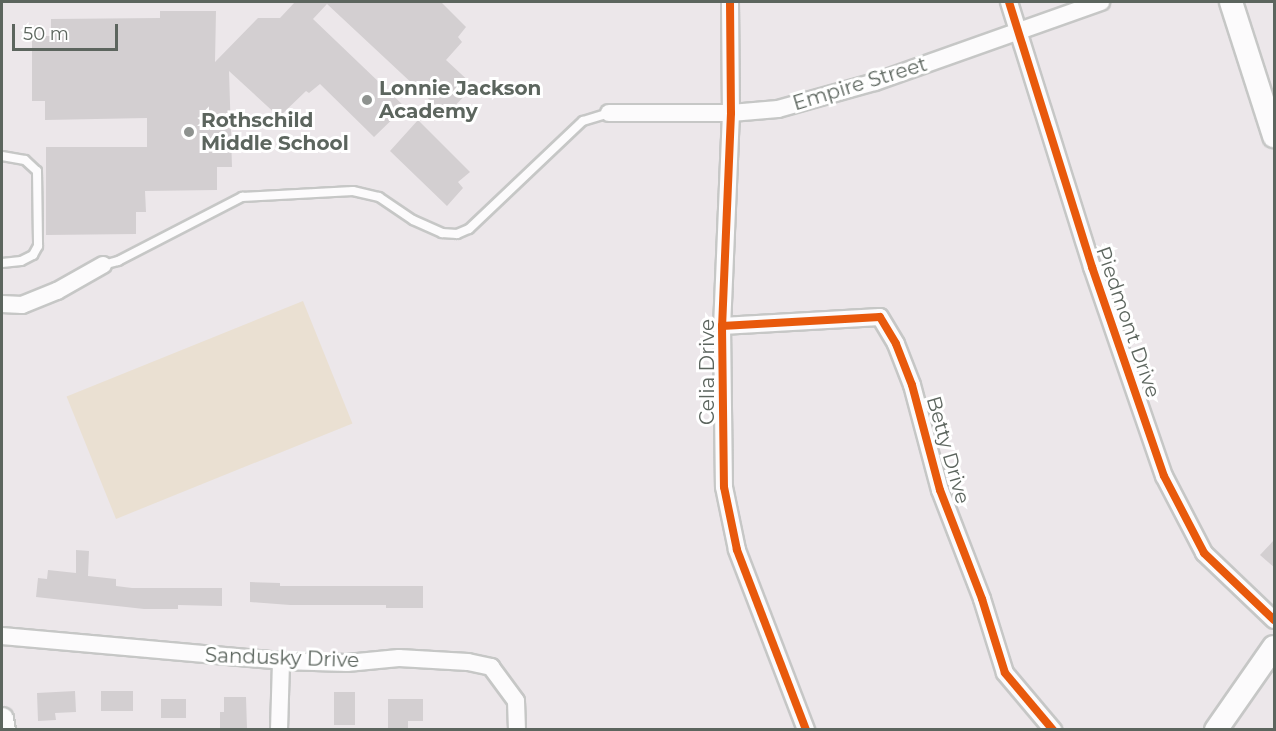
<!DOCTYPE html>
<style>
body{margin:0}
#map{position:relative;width:1276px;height:731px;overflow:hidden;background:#ece7ea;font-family:Montserrat,sans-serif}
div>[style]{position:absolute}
.green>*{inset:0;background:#eae0d2;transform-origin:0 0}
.building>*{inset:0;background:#d3cfd1;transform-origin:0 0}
.roads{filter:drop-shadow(2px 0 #c6c7c6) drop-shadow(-2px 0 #c6c7c6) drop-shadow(0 2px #c6c7c6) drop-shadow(0 -2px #c6c7c6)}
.lane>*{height:8px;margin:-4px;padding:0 4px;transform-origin:4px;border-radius:4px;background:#fcfbfc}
.street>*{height:16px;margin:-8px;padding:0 8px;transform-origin:8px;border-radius:8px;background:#fcfbfc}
.secondary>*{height:22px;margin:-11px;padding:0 11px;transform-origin:11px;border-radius:11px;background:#fcfbfc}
.cycleway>*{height:8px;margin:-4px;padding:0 4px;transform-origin:4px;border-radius:4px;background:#e8590c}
.dots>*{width:16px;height:16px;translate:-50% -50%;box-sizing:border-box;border:3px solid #fff;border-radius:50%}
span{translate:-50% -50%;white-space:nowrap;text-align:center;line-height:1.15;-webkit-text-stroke:6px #fff;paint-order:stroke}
.street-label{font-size:20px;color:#5c655e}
.poi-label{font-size:20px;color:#5c655e;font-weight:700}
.left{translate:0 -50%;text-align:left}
.frame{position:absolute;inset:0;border:3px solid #5c655e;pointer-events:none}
.scale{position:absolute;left:12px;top:24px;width:106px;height:27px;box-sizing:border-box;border:3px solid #5c655e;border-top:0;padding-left:8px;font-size:18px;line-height:21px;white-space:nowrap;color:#5c655e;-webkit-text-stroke:4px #fff;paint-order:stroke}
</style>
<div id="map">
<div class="green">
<i style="left:303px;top:301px;width:132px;height:255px;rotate:68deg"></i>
</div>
<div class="building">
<i style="clip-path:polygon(295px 2px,441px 2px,466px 27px,458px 37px,462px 42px,446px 60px,474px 86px,446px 115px,327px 4px,313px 19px,405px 107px,374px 137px,320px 84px,309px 93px,306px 91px,279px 117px,229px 71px,232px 167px,217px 167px,217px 190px,145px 191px,146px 212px,136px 212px,136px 234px,46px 235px,46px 147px,147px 147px,147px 118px,45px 120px,45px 101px,32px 101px,32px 36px,51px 36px,51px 19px,160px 18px,160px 11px,216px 11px,215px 62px,258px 18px,280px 18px)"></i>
<i style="clip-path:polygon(418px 120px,470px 172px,458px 182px,463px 188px,447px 206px,390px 151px)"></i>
<i style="clip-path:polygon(1275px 539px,1275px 568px,1260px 555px)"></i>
<i style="clip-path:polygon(76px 550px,89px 551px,88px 576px,116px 579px,116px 586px,132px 588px,222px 588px,222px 606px,178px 605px,178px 609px,144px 609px,36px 597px,38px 578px,47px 579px,48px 570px,76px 573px)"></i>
<i style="clip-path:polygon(250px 582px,280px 583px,280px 586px,423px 586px,423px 608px,386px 608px,386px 605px,290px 605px,250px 602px)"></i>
<i style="clip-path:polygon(75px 691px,76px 712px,55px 713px,56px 720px,38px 721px,37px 693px)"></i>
<i style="left:101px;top:691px;width:32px;height:20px"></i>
<i style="left:334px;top:692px;width:21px;height:33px"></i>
<i style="clip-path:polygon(224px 697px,246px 697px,247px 729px,220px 729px,220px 712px,224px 712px)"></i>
<i style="left:186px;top:699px;width:19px;height:25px;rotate:90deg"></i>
<i style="clip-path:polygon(388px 699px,423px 699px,423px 721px,408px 721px,408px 728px,388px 728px)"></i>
</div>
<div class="roads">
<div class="lane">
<i style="left:2px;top:156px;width:23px;rotate:10deg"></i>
<i style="left:25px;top:160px;width:16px;rotate:43deg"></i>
<i style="left:37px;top:171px;width:75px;rotate:89.2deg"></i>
<i style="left:38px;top:246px;width:10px;rotate:119deg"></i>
<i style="left:33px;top:255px;width:13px;rotate:153deg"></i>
<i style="left:21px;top:261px;width:19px;rotate:174deg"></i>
<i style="left:103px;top:265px;width:16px;rotate:-15deg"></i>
<i style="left:118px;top:261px;width:140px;rotate:-27.3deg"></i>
<i style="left:242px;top:197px;width:111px;rotate:-3.1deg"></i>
<i style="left:353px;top:191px;width:27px;rotate:13deg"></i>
<i style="left:379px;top:197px;width:41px;rotate:34.1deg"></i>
<i style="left:413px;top:220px;width:32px;rotate:24deg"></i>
<i style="left:442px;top:233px;width:15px;rotate:4deg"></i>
<i style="left:457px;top:234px;width:13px;rotate:-23deg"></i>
<i style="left:469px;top:229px;width:157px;rotate:-43.5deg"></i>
<i style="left:583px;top:121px;width:27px;rotate:-17deg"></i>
</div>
<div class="street">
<i style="left:730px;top:2px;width:111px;rotate:89.5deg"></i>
<i style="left:731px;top:113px;width:213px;rotate:92.4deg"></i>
<i style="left:722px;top:326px;width:161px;rotate:89.3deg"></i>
<i style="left:724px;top:487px;width:64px;rotate:78.3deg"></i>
<i style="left:737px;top:550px;width:193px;rotate:69deg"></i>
<i style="left:1009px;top:2px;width:278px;rotate:72.6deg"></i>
<i style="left:1092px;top:267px;width:221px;rotate:71deg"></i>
<i style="left:1164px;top:476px;width:87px;rotate:62.5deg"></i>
<i style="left:1204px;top:553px;width:97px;rotate:43.7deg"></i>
<i style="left:609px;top:113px;width:122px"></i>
<i style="left:731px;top:113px;width:47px;rotate:-4.9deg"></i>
<i style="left:778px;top:109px;width:101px;rotate:-15.6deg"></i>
<i style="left:875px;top:82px;width:240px;rotate:-19.5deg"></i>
<i style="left:2px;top:304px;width:20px;rotate:3deg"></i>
<i style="left:22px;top:305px;width:38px;rotate:-22deg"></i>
<i style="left:57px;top:291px;width:53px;rotate:-29.5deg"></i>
<i style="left:722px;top:326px;width:158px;rotate:-3.3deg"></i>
<i style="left:880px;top:317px;width:31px;rotate:59deg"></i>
<i style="left:896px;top:344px;width:44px;rotate:68.7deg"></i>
<i style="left:912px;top:385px;width:109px;rotate:75.1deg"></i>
<i style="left:940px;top:490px;width:117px;rotate:68.9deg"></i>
<i style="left:982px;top:599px;width:77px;rotate:72.7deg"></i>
<i style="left:1005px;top:673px;width:75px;rotate:49.9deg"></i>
<i style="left:2px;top:636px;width:280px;rotate:5.1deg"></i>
<i style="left:281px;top:661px;width:66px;rotate:1.7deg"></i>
<i style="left:347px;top:663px;width:52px;rotate:-5.5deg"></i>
<i style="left:399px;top:658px;width:69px;rotate:3.3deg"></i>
<i style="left:468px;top:662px;width:24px;rotate:12deg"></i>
<i style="left:491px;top:667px;width:42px;rotate:53.7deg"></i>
<i style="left:516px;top:701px;width:29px;rotate:88deg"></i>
<i style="left:279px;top:730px;width:69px;rotate:-88.3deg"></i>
</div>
<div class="secondary">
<i style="left:1231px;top:2px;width:141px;rotate:72.2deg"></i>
<i style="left:2px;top:719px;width:11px;rotate:80deg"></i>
<i style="left:1216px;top:730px;width:101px;rotate:-55.1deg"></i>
</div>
</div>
<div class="cycleway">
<i style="left:730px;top:2px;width:111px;rotate:89.5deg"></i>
<i style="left:731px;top:113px;width:213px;rotate:92.4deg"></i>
<i style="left:722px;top:326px;width:161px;rotate:89.3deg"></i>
<i style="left:724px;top:487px;width:64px;rotate:78.3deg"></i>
<i style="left:737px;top:550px;width:193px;rotate:69deg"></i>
<i style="left:1009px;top:2px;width:278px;rotate:72.6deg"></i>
<i style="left:1092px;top:267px;width:221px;rotate:71deg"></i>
<i style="left:1164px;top:476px;width:87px;rotate:62.5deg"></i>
<i style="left:1204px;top:553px;width:97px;rotate:43.7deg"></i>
<i style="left:722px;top:326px;width:158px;rotate:-3.3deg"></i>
<i style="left:880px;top:317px;width:31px;rotate:59deg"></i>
<i style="left:896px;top:344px;width:44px;rotate:68.7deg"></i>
<i style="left:912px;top:385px;width:109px;rotate:75.1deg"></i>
<i style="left:940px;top:490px;width:117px;rotate:68.9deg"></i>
<i style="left:982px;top:599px;width:77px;rotate:72.7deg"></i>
<i style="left:1005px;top:673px;width:75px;rotate:49.9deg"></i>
</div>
<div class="dots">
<i style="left:367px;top:100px;background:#8e928f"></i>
<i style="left:189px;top:132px;background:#8e928f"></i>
</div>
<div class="street-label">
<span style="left:860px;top:84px;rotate:-17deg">Empire Street</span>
<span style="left:1128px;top:322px;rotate:71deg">Piedmont Drive</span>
<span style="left:707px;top:372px;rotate:-90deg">Celia Drive</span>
<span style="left:948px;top:450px;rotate:74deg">Betty Drive</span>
<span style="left:282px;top:658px;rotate:2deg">Sandusky Drive</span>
</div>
<div class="poi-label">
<span class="left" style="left:379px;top:100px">Lonnie Jackson<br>Academy</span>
<span class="left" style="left:201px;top:132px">Rothschild<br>Middle School</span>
</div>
<div class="frame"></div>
<div class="scale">50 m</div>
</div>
